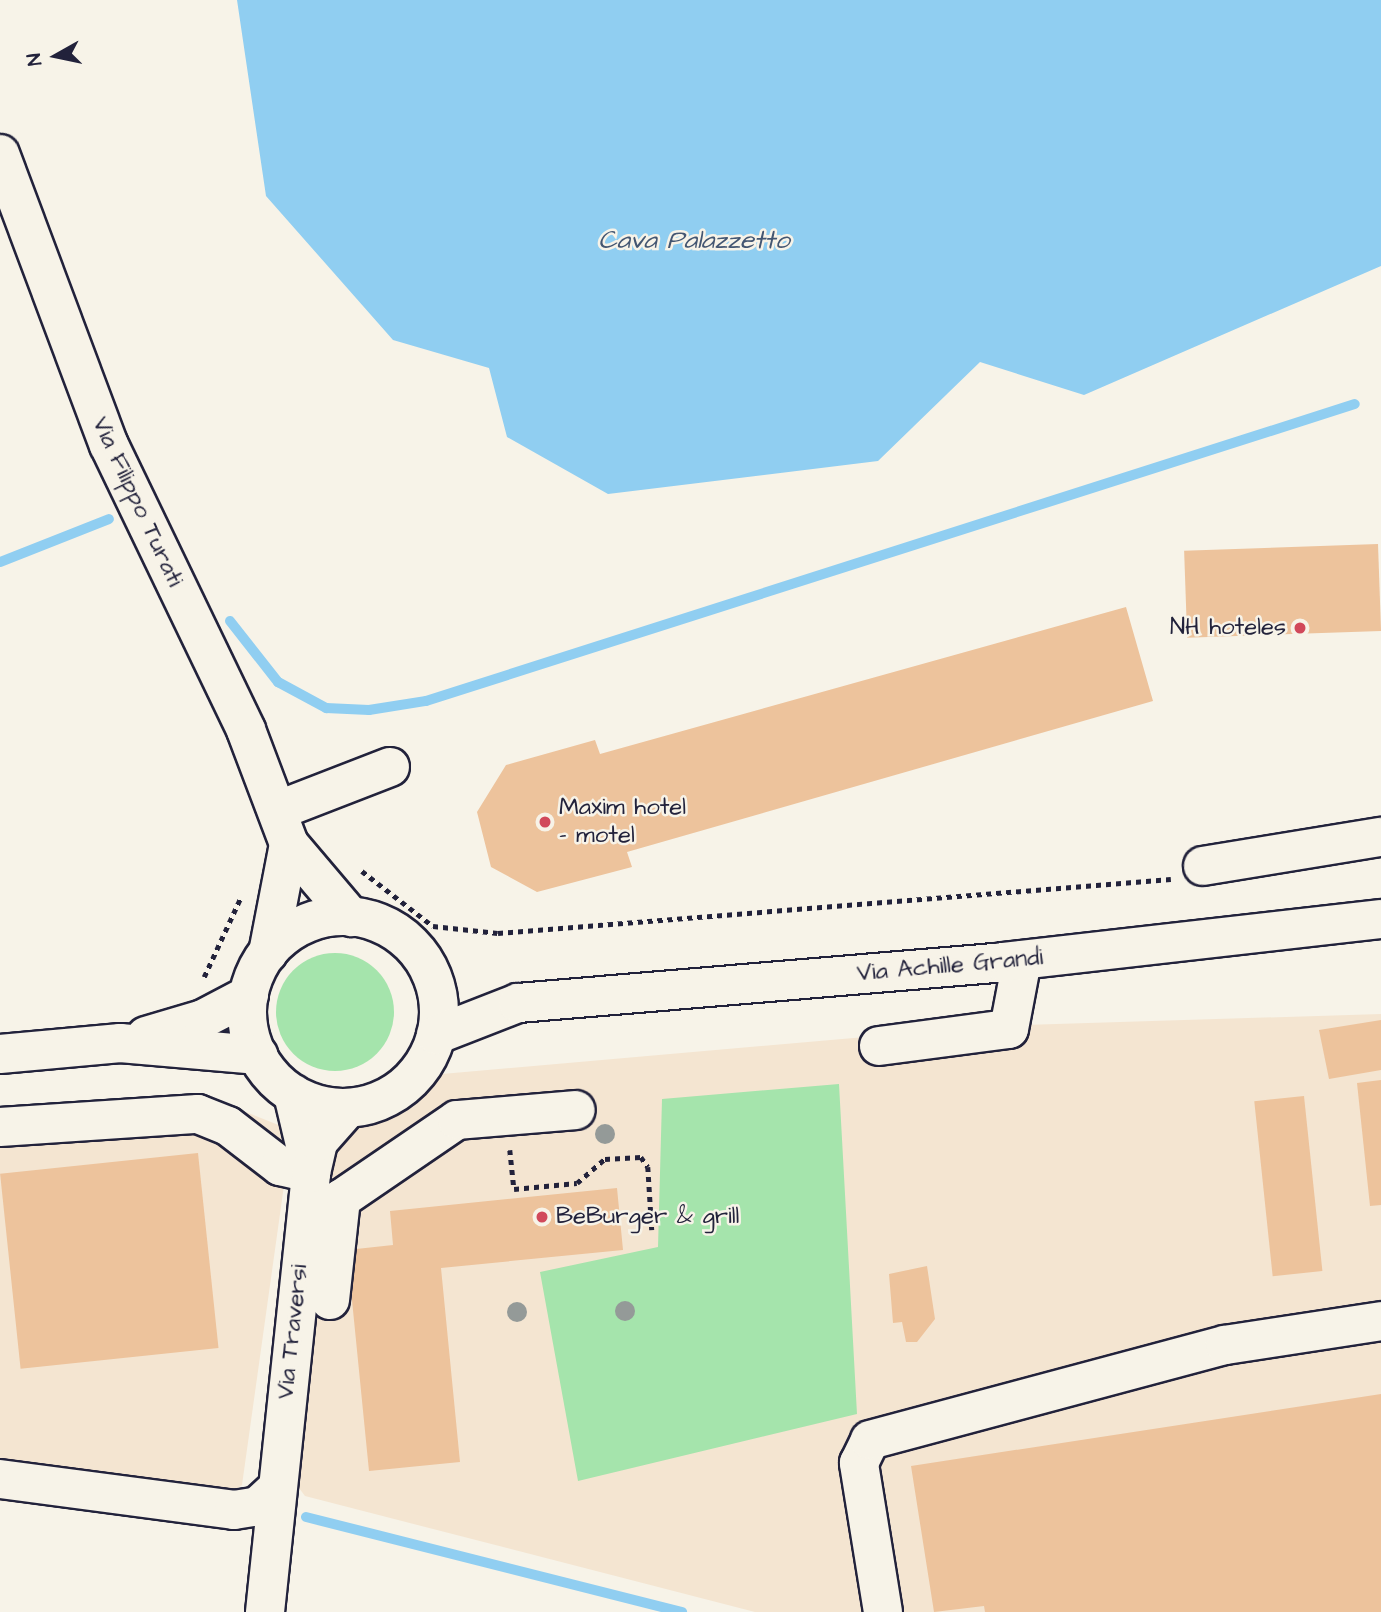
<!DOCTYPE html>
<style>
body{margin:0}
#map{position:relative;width:1381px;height:1612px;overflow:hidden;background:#f7f3e8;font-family:"Architects Daughter",sans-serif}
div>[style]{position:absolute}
.built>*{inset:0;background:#f4e5d1}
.green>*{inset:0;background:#a5e4ac}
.round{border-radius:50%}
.water>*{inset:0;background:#90cef1}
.stream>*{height:10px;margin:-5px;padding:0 5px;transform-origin:5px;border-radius:5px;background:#90cef1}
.building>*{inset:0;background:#edc39c;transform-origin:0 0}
.path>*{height:4.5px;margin-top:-2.25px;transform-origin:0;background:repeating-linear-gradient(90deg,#22223b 0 5px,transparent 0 10px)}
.roads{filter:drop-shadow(2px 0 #22223b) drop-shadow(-2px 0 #22223b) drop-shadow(0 2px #22223b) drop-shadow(0 -2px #22223b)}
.minor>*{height:38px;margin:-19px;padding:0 19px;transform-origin:19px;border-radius:19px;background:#f7f3e8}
.major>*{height:38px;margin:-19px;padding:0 19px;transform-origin:19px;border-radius:19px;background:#f7f3e8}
.major>.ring{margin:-19px;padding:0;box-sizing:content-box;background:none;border:38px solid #f7f3e8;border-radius:50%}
.trees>*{width:20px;height:20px;margin:-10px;border-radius:50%;background:#949a98}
.dots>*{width:19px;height:19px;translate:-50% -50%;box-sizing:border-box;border:4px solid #f7f3e8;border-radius:50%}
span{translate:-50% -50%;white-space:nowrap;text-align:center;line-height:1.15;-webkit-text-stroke:5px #f7f3e8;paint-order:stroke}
.street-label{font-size:24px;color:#22223b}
.poi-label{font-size:24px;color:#22223b}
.right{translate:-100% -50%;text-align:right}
.left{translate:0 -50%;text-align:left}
.water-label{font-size:26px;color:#435672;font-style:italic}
.north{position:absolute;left:21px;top:21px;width:70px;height:70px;-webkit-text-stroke:5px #f7f3e8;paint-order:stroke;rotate:261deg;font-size:19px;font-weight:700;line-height:28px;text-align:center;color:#22223b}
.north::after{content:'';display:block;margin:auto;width:24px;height:32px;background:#22223b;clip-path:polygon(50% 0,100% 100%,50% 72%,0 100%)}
</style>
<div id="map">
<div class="built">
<i style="clip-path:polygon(1381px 1014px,1381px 1612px,755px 1612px,305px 1496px,293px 1480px,325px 1160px,353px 1128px,413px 1107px,442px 1074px,991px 1026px)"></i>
<i style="clip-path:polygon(208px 1097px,281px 1126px,287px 1164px,242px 1485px,193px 1521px,0 1501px,0 1119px)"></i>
</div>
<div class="green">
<i class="round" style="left:276px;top:953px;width:118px;height:118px"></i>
<i style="clip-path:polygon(839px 1084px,857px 1414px,578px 1481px,540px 1272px,658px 1247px,662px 1099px)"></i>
</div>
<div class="water">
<i style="clip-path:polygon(237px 0,1381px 0,1381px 266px,1084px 395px,980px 362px,878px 461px,608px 494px,507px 437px,489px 368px,393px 340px,266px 196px)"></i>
</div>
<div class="stream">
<i style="left:0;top:562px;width:117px;rotate:-21.5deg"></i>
<i style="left:230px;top:621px;width:78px;rotate:51.8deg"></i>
<i style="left:278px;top:682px;width:55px;rotate:28.4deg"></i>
<i style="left:326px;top:708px;width:43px;rotate:2.7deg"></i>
<i style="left:369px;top:710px;width:58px;rotate:-9deg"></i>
<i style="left:426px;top:701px;width:975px;rotate:-17.73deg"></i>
<i style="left:306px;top:1517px;width:388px;rotate:14.2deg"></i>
</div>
<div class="building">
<i style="left:1378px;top:544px;width:87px;height:194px;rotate:88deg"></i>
<i style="clip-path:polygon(1126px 607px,1153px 701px,627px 852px,632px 867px,537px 892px,491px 867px,477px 812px,506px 765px,595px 740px,600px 754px)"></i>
<i style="clip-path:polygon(1381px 1020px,1381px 1070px,1329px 1079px,1319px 1030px)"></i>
<i style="clip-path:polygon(1381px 1080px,1381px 1205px,1370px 1206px,1357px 1083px)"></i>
<i style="left:1304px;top:1096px;width:176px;height:50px;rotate:84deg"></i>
<i style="left:198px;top:1153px;width:196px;height:199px;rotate:84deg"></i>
<i style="clip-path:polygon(617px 1188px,623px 1250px,441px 1268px,460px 1462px,369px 1471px,347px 1250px,393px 1245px,390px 1211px)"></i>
<i style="clip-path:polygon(927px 1266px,935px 1319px,917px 1342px,906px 1342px,902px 1322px,893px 1323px,889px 1274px)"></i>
<i style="clip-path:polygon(1381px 1394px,1381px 1612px,985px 1612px,984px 1606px,934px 1612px,911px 1466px)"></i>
</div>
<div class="path">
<i style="left:362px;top:871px;width:90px;rotate:37.8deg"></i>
<i style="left:433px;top:926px;width:65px;rotate:6.1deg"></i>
<i style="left:498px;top:933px;width:675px;rotate:-4.59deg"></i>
<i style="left:204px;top:977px;width:86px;rotate:-65.2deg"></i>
<i style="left:510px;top:1150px;width:39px;rotate:84deg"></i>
<i style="left:514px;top:1189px;width:63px;rotate:-5.4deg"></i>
<i style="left:577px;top:1183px;width:37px;rotate:-41deg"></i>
<i style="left:605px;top:1159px;width:36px;rotate:-3deg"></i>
<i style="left:641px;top:1157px;width:12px;rotate:55deg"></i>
<i style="left:648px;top:1167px;width:63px;rotate:86.4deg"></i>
</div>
<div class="roads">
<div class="minor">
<i style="left:0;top:154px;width:311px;rotate:69.5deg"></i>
<i style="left:109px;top:445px;width:316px;rotate:64.3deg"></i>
<i style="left:246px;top:730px;width:122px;rotate:69.3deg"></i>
<i style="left:289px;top:844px;width:96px;rotate:49.7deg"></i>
<i style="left:279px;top:810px;width:119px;rotate:-21.2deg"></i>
<i style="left:1203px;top:866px;width:180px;rotate:-9.3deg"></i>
<i style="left:268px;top:953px;width:111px;rotate:-79.1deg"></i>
<i style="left:879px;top:1046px;width:131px;rotate:-7.5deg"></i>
<i style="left:1009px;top:1029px;width:70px;rotate:-79.3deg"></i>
<i style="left:293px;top:1094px;width:78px;rotate:76.7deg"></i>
<i style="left:0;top:1127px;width:198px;rotate:-3.8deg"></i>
<i style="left:198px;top:1114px;width:32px;rotate:22deg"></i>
<i style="left:228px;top:1126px;width:66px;rotate:37.6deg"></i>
<i style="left:280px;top:1166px;width:32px;rotate:13deg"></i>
<i style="left:330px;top:1300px;width:102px;rotate:-83.8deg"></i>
<i style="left:341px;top:1199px;width:140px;rotate:-34.3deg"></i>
<i style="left:457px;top:1120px;width:119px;rotate:-4.8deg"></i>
<i style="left:0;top:1479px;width:236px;rotate:7.5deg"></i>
<i style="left:234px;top:1510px;width:24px;rotate:-9deg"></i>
<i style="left:258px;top:1506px;width:23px;rotate:-43deg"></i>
<i style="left:265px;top:1612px;width:441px;rotate:-84deg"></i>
<i style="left:311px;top:1173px;width:32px;rotate:-77deg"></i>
<i style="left:318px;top:1142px;width:45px;rotate:-48.6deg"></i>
<i style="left:883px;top:1612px;width:151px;rotate:-99.2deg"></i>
<i style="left:859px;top:1463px;width:25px;rotate:-64deg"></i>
<i style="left:870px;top:1440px;width:367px;rotate:-15deg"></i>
<i style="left:1225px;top:1345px;width:158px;rotate:-8.7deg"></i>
</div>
<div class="major">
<i class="ring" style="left:247px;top:916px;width:154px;height:154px"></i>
<i style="left:436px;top:1035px;width:88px;rotate:-21.3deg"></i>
<i style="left:518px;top:1003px;width:487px;rotate:-4.8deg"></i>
<i style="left:1003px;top:962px;width:380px;rotate:-6.5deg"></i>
<i style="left:146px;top:1036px;width:59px;rotate:-16.6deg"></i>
<i style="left:203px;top:1019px;width:52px;rotate:-27.6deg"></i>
<i style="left:0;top:1054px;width:121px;rotate:-5.2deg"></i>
<i style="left:120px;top:1043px;width:139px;rotate:5deg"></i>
</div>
</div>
<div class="trees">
<i style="left:605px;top:1134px"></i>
<i style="left:625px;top:1311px"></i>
<i style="left:517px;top:1312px"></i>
</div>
<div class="dots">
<i style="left:1300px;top:628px;background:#d1495b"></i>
<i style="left:545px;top:822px;background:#d1495b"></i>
<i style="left:542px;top:1217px;background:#d1495b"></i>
</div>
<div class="street-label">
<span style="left:137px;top:502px;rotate:65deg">Via Filippo Turati</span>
<span style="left:950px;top:966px;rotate:-5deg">Via Achille Grandi</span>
<span style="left:293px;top:1332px;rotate:-84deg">Via Traversi</span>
</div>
<div class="poi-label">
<span class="right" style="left:1286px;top:628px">NH hoteles</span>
<span class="left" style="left:559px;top:822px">Maxim hotel<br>- motel</span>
<span class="left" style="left:556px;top:1217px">BeBurger &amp; grill</span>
</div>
<div class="water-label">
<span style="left:694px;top:241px">Cava Palazzetto</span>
</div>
<div class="north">N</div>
</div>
